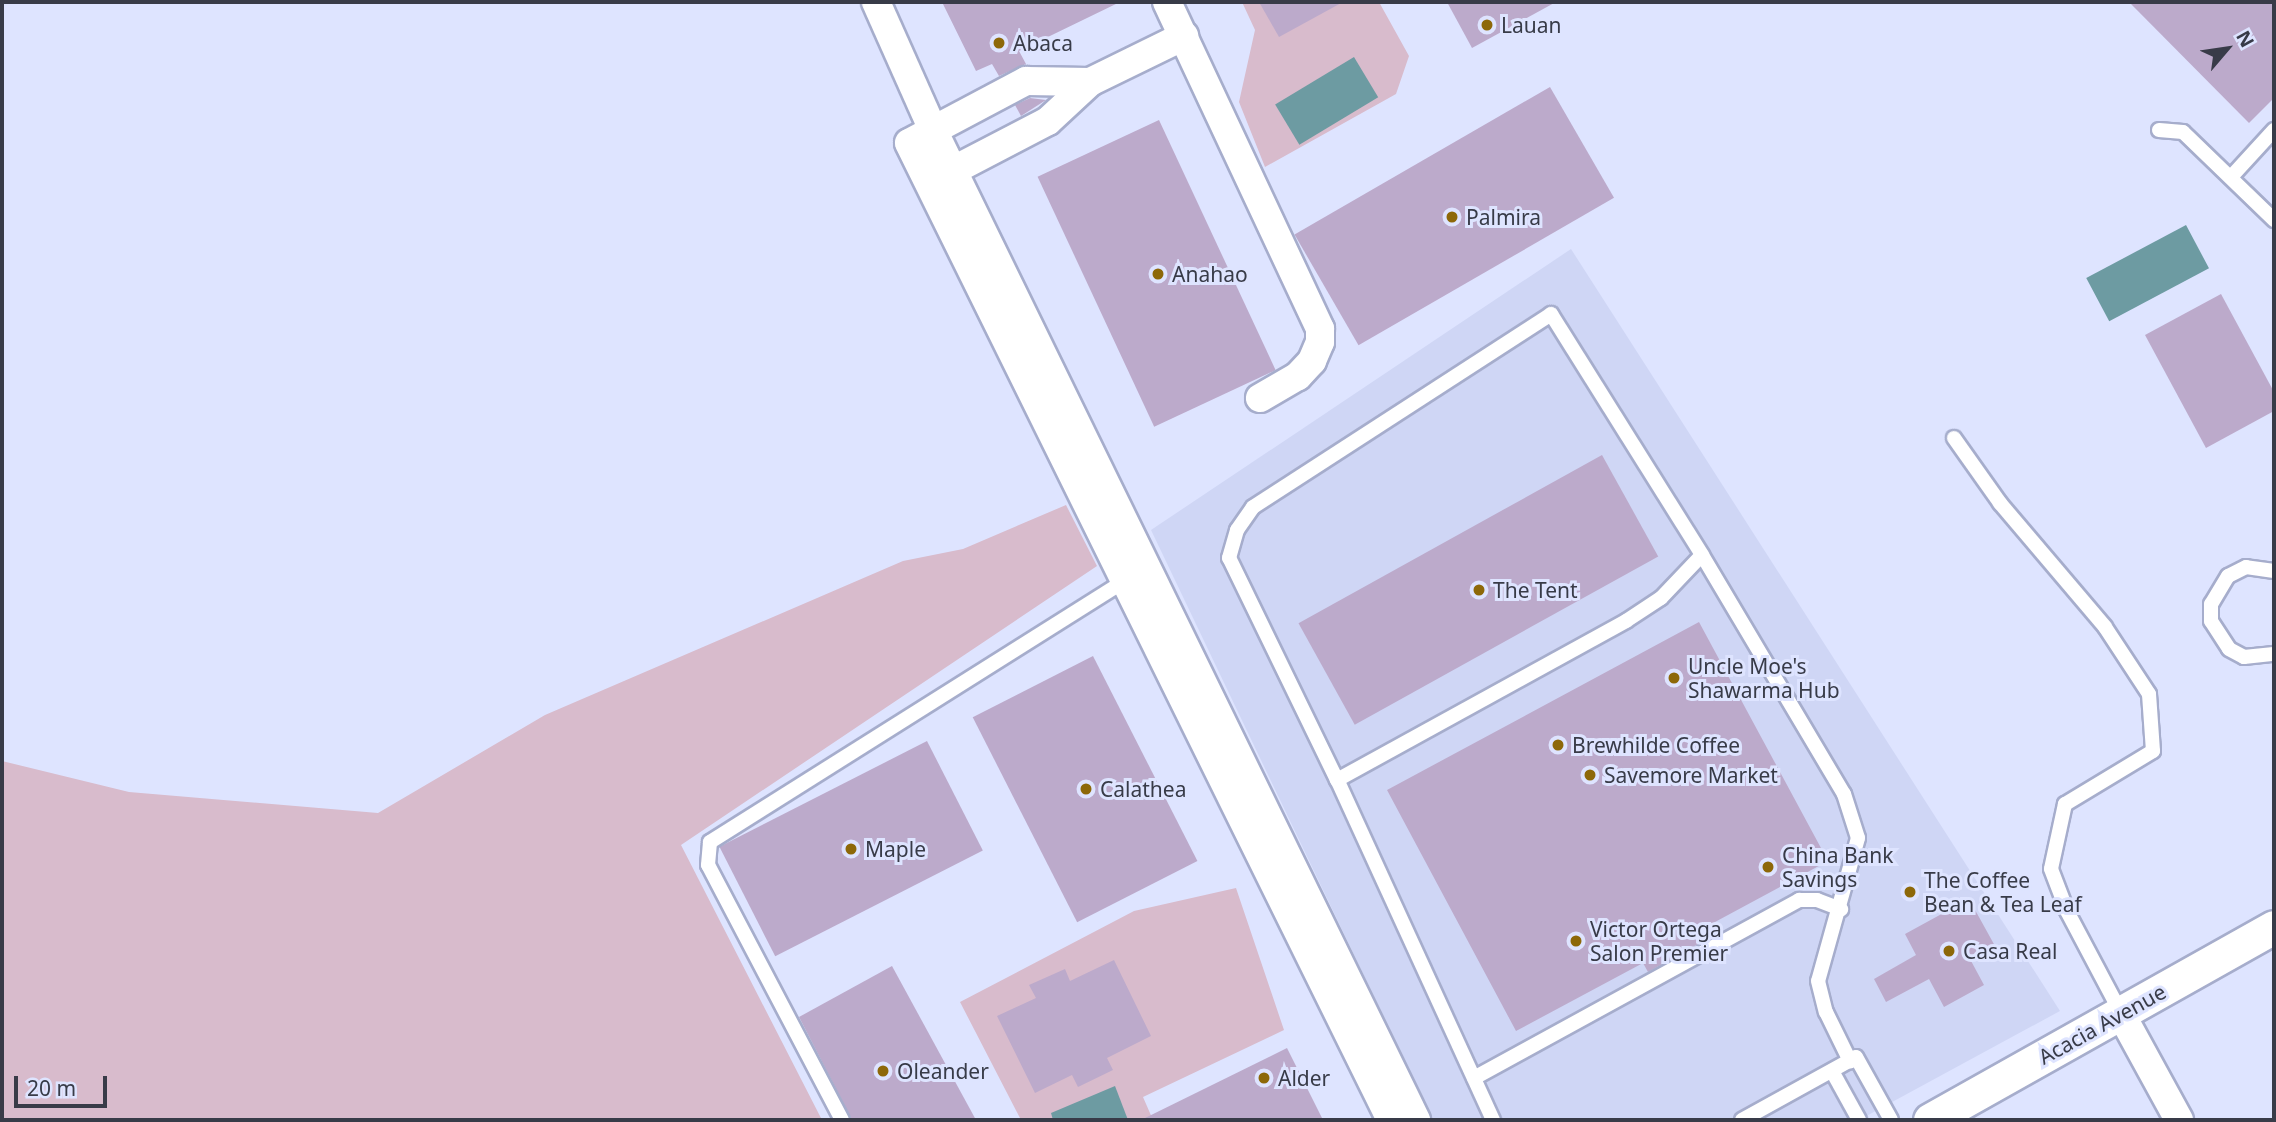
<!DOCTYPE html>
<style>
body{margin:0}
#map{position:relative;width:2276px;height:1122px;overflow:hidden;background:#dee4ff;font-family:"Noto Sans",sans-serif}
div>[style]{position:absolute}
.built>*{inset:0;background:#cfd6f5}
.green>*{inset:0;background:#d8bbcc}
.water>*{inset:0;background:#6d9ba2;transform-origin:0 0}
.building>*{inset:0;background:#bcaacb;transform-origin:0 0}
.roads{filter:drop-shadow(2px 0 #a6adcc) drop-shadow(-2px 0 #a6adcc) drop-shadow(0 2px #a6adcc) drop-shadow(0 -2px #a6adcc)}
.service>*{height:14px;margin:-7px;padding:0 7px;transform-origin:7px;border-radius:7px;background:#fff}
.minor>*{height:28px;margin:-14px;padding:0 14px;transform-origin:14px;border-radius:14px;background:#fff}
.tertiary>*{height:33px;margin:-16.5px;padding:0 16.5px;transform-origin:16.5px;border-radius:16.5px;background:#fff}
.dots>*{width:19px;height:19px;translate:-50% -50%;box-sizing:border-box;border:4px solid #dee4ff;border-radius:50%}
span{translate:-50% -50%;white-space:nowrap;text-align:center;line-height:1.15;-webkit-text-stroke:6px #dee4ff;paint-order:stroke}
.poi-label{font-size:21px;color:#383b48}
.left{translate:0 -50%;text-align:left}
.street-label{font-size:21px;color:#383b48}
.frame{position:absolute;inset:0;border:4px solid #383b48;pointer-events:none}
.north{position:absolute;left:2192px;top:14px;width:70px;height:70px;-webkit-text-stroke:5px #dee4ff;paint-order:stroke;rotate:61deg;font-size:19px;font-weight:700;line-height:28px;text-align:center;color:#383b48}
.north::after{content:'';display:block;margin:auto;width:24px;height:32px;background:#383b48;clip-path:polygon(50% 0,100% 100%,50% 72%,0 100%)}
.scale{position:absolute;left:14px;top:1076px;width:93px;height:32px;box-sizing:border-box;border:4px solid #383b48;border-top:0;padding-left:9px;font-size:21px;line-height:24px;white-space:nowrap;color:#383b48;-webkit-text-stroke:5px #dee4ff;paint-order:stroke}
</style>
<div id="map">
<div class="built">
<i style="clip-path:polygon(1571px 249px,2060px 1011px,1859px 1120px,1433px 1120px,1151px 530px)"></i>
</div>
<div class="green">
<i style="clip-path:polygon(1242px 2px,1379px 2px,1409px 56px,1396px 94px,1265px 167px,1239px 102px,1255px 30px)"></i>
<i style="clip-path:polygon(1066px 505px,1097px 566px,681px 845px,822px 1120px,2px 1120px,2px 761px,129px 792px,378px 813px,545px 715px,903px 561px,963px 549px)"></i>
<i style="clip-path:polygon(1236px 888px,1284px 1030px,1143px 1097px,1153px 1120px,1021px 1120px,960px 1002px,1134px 911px)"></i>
</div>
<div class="water">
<i style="left:1354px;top:57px;width:47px;height:92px;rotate:59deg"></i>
<i style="left:2186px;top:225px;width:49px;height:113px;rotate:62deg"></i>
<i style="clip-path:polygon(1115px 1086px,1128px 1120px,1053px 1120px,1051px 1113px)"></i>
</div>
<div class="building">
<i style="clip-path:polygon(942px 2px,1120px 2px,1019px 51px,1026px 64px,999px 76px,992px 64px,976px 71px)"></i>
<i style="clip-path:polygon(1259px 2px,1343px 2px,1279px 37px)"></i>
<i style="clip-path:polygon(1447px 2px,1556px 2px,1472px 48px)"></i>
<i style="clip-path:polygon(2129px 2px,2274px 2px,2274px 98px,2249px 123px)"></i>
<i style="left:1550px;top:87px;width:128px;height:295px;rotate:60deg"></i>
<i style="clip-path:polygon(1030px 98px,1046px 100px,1021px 116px,1015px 105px)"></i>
<i style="left:1159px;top:120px;width:276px;height:134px;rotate:65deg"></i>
<i style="clip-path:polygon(2221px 294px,2274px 392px,2274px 411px,2206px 448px,2145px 335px)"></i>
<i style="left:1602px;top:455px;width:116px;height:347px;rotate:61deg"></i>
<i style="clip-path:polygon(1699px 622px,1828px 861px,1702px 929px,1707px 939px,1648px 972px,1643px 963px,1516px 1031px,1387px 790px)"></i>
<i style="left:1093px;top:656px;width:230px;height:135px;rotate:63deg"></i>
<i style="left:927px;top:741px;width:123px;height:233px;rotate:63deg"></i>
<i style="clip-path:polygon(1969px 899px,1995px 946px,1970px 959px,1984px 985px,1944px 1007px,1929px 979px,1886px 1002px,1874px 979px,1916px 955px,1905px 934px)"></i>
<i style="clip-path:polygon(1114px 960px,1151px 1036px,1107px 1058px,1113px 1070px,1078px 1087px,1072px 1075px,1035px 1093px,997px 1016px,1036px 998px,1029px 985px,1065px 969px,1070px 981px)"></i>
<i style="clip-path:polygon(892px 966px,976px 1120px,852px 1120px,799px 1017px)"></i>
<i style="clip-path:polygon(1287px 1048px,1323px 1120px,1141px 1120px)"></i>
</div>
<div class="roads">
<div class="service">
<i style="left:2159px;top:130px;width:24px;rotate:5deg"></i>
<i style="left:2183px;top:132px;width:127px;rotate:44deg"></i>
<i style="left:2231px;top:177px;width:64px;rotate:-47.5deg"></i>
<i style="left:1954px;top:438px;width:80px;rotate:54.7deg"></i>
<i style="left:2000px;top:503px;width:162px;rotate:49.7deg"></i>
<i style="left:2105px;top:627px;width:80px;rotate:56.7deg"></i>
<i style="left:2149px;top:694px;width:57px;rotate:86deg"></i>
<i style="left:2153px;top:751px;width:103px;rotate:148.9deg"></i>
<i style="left:2065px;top:804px;width:66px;rotate:102.2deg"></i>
<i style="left:2051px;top:869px;width:45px;rotate:69.1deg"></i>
<i style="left:2067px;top:911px;width:115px;rotate:62.1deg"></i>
<i style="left:2274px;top:571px;width:28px;rotate:-172deg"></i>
<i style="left:2246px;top:567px;width:20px;rotate:153deg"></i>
<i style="left:2228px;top:576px;width:33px;rotate:121deg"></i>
<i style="left:2211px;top:604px;width:17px;rotate:90deg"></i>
<i style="left:2211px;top:621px;width:33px;rotate:57deg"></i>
<i style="left:2229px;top:649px;width:17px;rotate:28deg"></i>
<i style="left:2244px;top:657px;width:30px;rotate:-6deg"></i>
<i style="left:1337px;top:780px;width:330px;rotate:-28.8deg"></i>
<i style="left:1626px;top:621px;width:42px;rotate:-33.3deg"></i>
<i style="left:1661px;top:598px;width:59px;rotate:-46.4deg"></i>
<i style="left:1832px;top:1071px;width:56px;rotate:61.1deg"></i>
<i style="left:1474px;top:1078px;width:371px;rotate:-28.7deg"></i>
<i style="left:1799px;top:900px;width:18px"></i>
<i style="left:1817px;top:900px;width:26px;rotate:21deg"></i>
<i style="left:842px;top:1120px;width:288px;rotate:-117.7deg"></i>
<i style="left:708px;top:865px;width:23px;rotate:-85deg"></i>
<i style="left:710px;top:842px;width:495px;rotate:-32.2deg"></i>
<i style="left:1493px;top:1120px;width:374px;rotate:-114.6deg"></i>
<i style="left:1337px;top:780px;width:247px;rotate:-115.9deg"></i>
<i style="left:1229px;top:558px;width:29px;rotate:-74deg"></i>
<i style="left:1237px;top:530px;width:28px;rotate:-55deg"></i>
<i style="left:1253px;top:507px;width:355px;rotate:-32.9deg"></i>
<i style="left:1551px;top:314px;width:284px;rotate:57.9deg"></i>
<i style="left:1702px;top:555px;width:278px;rotate:59.3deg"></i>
<i style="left:1844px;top:794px;width:46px;rotate:72.3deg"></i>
<i style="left:1858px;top:838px;width:148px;rotate:105.6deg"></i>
<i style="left:1818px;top:981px;width:32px;rotate:76deg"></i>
<i style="left:1826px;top:1012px;width:55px;rotate:63.9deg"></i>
<i style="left:1742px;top:1120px;width:130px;rotate:-28.9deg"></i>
<i style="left:1856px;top:1057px;width:72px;rotate:60.9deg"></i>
</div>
<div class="minor">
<i style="left:876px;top:2px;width:140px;rotate:66deg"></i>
<i style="left:933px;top:130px;width:1102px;rotate:63.99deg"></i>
<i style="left:1167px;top:2px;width:361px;rotate:64.9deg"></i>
<i style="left:1320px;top:329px;width:13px;rotate:90deg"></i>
<i style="left:1320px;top:342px;width:21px;rotate:113deg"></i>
<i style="left:1312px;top:361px;width:21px;rotate:133deg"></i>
<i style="left:1298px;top:376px;width:44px;rotate:149.9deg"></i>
<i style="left:1090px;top:82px;width:64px;rotate:-179.1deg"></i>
<i style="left:1026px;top:81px;width:132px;rotate:152.1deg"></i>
<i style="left:909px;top:143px;width:1089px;rotate:63.74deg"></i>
<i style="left:952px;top:171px;width:108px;rotate:-27.5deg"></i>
<i style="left:1048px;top:121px;width:57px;rotate:-42.9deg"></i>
<i style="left:1090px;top:82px;width:105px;rotate:-26.1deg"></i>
<i style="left:2121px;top:1014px;width:121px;rotate:61.3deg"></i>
</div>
<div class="tertiary">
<i style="left:1930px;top:1120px;width:394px;rotate:-29.3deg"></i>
</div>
</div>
<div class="dots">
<i style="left:1487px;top:25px;background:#8d6809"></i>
<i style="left:999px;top:43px;background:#8d6809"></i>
<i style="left:1452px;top:217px;background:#8d6809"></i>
<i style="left:1158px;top:274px;background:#8d6809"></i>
<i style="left:1479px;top:590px;background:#8d6809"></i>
<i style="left:1674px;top:678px;background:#8d6809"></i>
<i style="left:1558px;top:745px;background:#8d6809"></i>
<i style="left:1590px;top:775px;background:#8d6809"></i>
<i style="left:1086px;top:789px;background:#8d6809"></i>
<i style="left:851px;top:849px;background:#8d6809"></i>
<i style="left:1768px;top:867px;background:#8d6809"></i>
<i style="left:1910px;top:892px;background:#8d6809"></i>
<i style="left:1576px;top:941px;background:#8d6809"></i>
<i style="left:1949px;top:951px;background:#8d6809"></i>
<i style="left:883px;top:1071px;background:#8d6809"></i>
<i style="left:1264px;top:1078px;background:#8d6809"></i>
</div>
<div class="poi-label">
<span class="left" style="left:1501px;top:25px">Lauan</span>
<span class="left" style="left:1013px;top:43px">Abaca</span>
<span class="left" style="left:1466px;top:217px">Palmira</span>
<span class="left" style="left:1172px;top:274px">Anahao</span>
<span class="left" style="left:1493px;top:590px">The Tent</span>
<span class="left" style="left:1688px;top:678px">Uncle Moe's<br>Shawarma Hub</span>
<span class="left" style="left:1572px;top:745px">Brewhilde Coffee</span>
<span class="left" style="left:1604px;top:775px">Savemore Market</span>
<span class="left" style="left:1100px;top:789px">Calathea</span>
<span class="left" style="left:865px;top:849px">Maple</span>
<span class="left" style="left:1782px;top:867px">China Bank<br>Savings</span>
<span class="left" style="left:1924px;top:892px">The Coffee<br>Bean &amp; Tea Leaf</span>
<span class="left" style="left:1590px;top:941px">Victor Ortega<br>Salon Premier</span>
<span class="left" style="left:1963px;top:951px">Casa Real</span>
<span class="left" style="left:897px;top:1071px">Oleander</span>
<span class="left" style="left:1278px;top:1078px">Alder</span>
</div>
<div class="street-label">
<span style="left:2102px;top:1024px;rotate:-29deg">Acacia Avenue</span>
</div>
<div class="frame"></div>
<div class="north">N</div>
<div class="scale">20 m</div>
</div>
